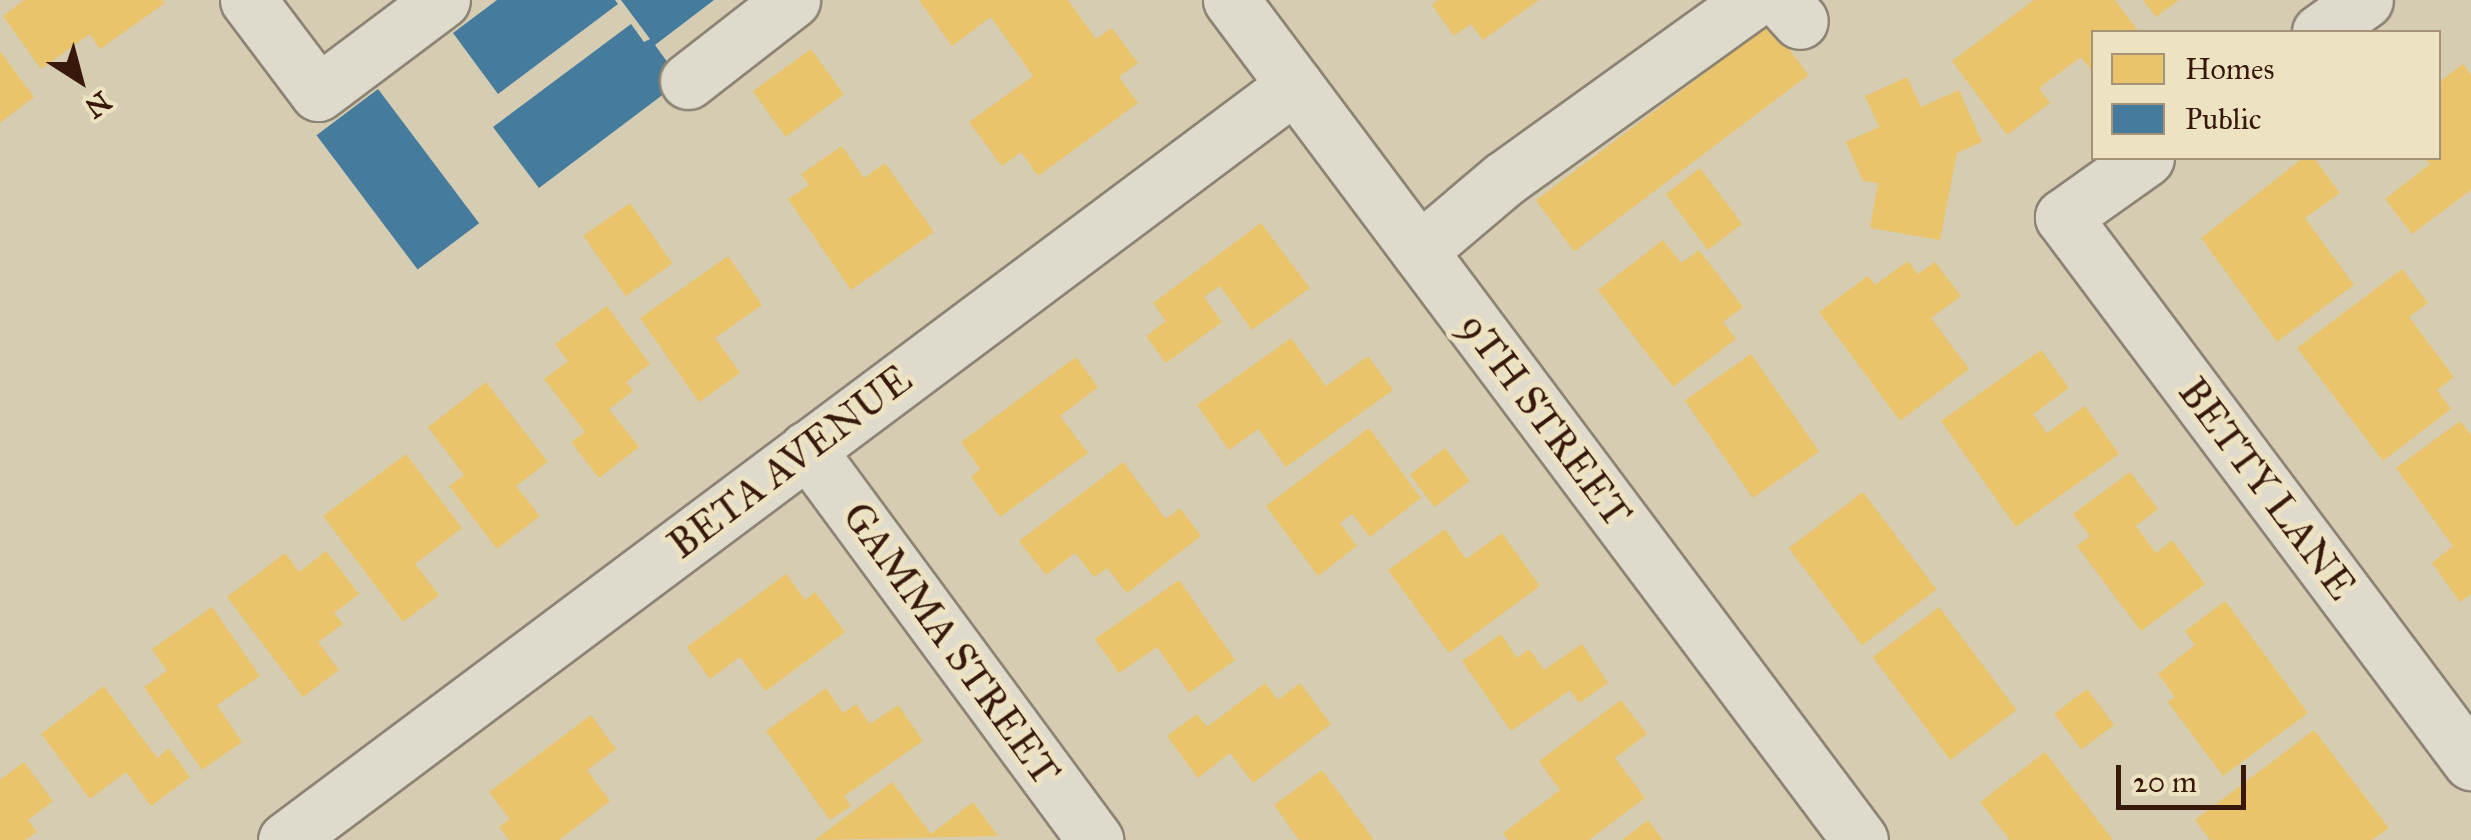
<!DOCTYPE html>
<style>
body{margin:0}
#map{position:relative;width:2471px;height:840px;overflow:hidden;background:#d5ccb2;font-family:"IM FELL Great Primer",serif}
div>[style]{position:absolute}
.homes>*{inset:0;background:#e9c46a;transform-origin:0 0}
.public>*{inset:0;background:#457b9d;transform-origin:0 0}
.roads{filter:drop-shadow(2px 0 #8d8474) drop-shadow(-2px 0 #8d8474) drop-shadow(0 2px #8d8474) drop-shadow(0 -2px #8d8474)}
.minor>*{height:55px;margin:-27.5px;padding:0 27.5px;transform-origin:27.5px;border-radius:27.5px;background:#dedacc}
span{translate:-50% -50%;white-space:nowrap;text-align:center;line-height:1.15;-webkit-text-stroke:10px #ede3c3;paint-order:stroke}
.street-label{font-size:40px;color:#38180a}
.legend{position:absolute;left:2091px;top:30px;width:350px;height:130px;box-sizing:border-box;background:#ede3c3;border:2px solid #a59279;margin:0;padding:12px 18px;list-style:none;font-size:30px;color:#38180a}
.legend li{display:flex;align-items:center;gap:20px;height:50px}
.legend b{width:50px;border:2px solid #a59279}
.north{position:absolute;left:30px;top:30px;width:100px;height:100px;-webkit-text-stroke:8px #ede3c3;paint-order:stroke;rotate:144deg;font-size:28px;font-weight:700;line-height:40px;text-align:center;color:#38180a}
.north::after{content:'';display:block;margin:auto;width:35px;height:45px;background:#38180a;clip-path:polygon(50% 0,100% 100%,50% 72%,0 100%)}
.scale{position:absolute;left:2116px;top:765px;width:130px;height:45px;box-sizing:border-box;border:5px solid #38180a;border-top:0;padding-left:12px;font-size:30px;line-height:35px;white-space:nowrap;color:#38180a;-webkit-text-stroke:8px #ede3c3;paint-order:stroke}
</style>
<div id="map">
<div class="homes">
<i style="clip-path:polygon(24px 0,163px 0,165px 3px,100px 49px,90px 34px,41px 69px,3px 16px)"></i>
<i style="clip-path:polygon(919px 0,1068px 0,1096px 39px,1112px 28px,1138px 63px,1119px 77px,1138px 103px,1038px 176px,1021px 152px,1002px 166px,969px 122px,1033px 76px,991px 17px,952px 46px)"></i>
<i style="clip-path:polygon(1438px 0,1539px 0,1483px 40px,1471px 24px,1454px 36px,1432px 5px)"></i>
<i style="clip-path:polygon(2034px 0,2115px 0,2139px 32px,2094px 32px,2094px 74px,2081px 57px,2039px 88px,2050px 103px,2007px 135px,1952px 61px)"></i>
<i style="clip-path:polygon(2143px 0,2179px 0,2156px 17px)"></i>
<i style="left:1770px;top:24px;width:64px;height:293px;rotate:53deg"></i>
<i style="left:811px;top:49px;width:56px;height:72px;rotate:54deg"></i>
<i style="clip-path:polygon(0 51px,34px 97px,0 123px)"></i>
<i style="clip-path:polygon(2463px 64px,2471px 75px,2471px 190px,2412px 234px,2385px 199px,2430px 164px,2424px 158px,2438px 158px,2438px 83px)"></i>
<i style="clip-path:polygon(1907px 77px,1921px 107px,1959px 90px,1982px 142px,1957px 153px,1940px 240px,1870px 228px,1878px 183px,1863px 181px,1846px 142px,1879px 127px,1865px 96px)"></i>
<i style="clip-path:polygon(842px 146px,864px 178px,885px 163px,934px 232px,851px 290px,788px 199px,809px 185px,801px 174px)"></i>
<i style="clip-path:polygon(2303px 158px,2314px 158px,2340px 193px,2305px 218px,2354px 285px,2277px 342px,2201px 238px)"></i>
<i style="left:1700px;top:168px;width:70px;height:43px;rotate:53deg"></i>
<i style="left:630px;top:203px;width:74px;height:57px;rotate:55deg"></i>
<i style="clip-path:polygon(1261px 223px,1310px 288px,1252px 330px,1220px 286px,1204px 297px,1222px 322px,1166px 363px,1146px 336px,1166px 321px,1153px 303px)"></i>
<i style="clip-path:polygon(1663px 240px,1681px 263px,1699px 250px,1743px 307px,1723px 322px,1736px 339px,1673px 387px,1598px 290px)"></i>
<i style="clip-path:polygon(728px 256px,762px 305px,715px 338px,740px 373px,699px 402px,640px 318px)"></i>
<i style="clip-path:polygon(1908px 261px,1918px 274px,1935px 262px,1961px 296px,1931px 318px,1969px 369px,1900px 421px,1819px 312px,1868px 276px,1875px 285px)"></i>
<i style="clip-path:polygon(2402px 269px,2428px 303px,2409px 317px,2454px 377px,2437px 390px,2451px 409px,2383px 461px,2297px 348px)"></i>
<i style="clip-path:polygon(607px 306px,650px 364px,626px 382px,633px 391px,609px 409px,639px 447px,599px 478px,571px 442px,585px 432px,544px 379px,568px 361px,555px 344px)"></i>
<i style="clip-path:polygon(1291px 338px,1326px 386px,1368px 356px,1393px 390px,1286px 467px,1258px 429px,1229px 450px,1197px 405px)"></i>
<i style="clip-path:polygon(2041px 350px,2069px 388px,2033px 414px,2047px 433px,2085px 406px,2119px 454px,2016px 527px,1941px 421px)"></i>
<i style="left:1751px;top:354px;width:119px;height:81px;rotate:55deg"></i>
<i style="clip-path:polygon(1076px 357px,1098px 387px,1060px 416px,1088px 453px,1000px 517px,971px 477px,980px 469px,961px 442px)"></i>
<i style="clip-path:polygon(486px 382px,548px 462px,516px 486px,540px 516px,497px 549px,449px 486px,464px 475px,428px 427px)"></i>
<i style="clip-path:polygon(2460px 421px,2471px 435px,2471px 594px,2460px 602px,2432px 563px,2453px 546px,2396px 468px)"></i>
<i style="clip-path:polygon(1369px 428px,1421px 498px,1370px 537px,1352px 514px,1340px 523px,1357px 546px,1318px 576px,1266px 506px)"></i>
<i style="left:1445px;top:448px;width:41px;height:44px;rotate:53deg"></i>
<i style="clip-path:polygon(406px 454px,462px 528px,415px 564px,439px 595px,403px 622px,323px 516px)"></i>
<i style="clip-path:polygon(1123px 462px,1166px 519px,1180px 508px,1201px 536px,1127px 593px,1107px 568px,1094px 577px,1075px 553px,1046px 575px,1019px 541px)"></i>
<i style="clip-path:polygon(2130px 472px,2158px 509px,2136px 526px,2156px 553px,2172px 540px,2205px 584px,2141px 631px,2077px 546px,2090px 536px,2073px 514px)"></i>
<i style="left:1863px;top:492px;width:122px;height:93px;rotate:53deg"></i>
<i style="clip-path:polygon(1445px 529px,1466px 559px,1502px 533px,1540px 586px,1449px 653px,1388px 570px)"></i>
<i style="clip-path:polygon(326px 551px,359px 594px,334px 613px,343px 624px,318px 642px,339px 670px,303px 697px,227px 597px,285px 553px,299px 572px)"></i>
<i style="clip-path:polygon(786px 574px,805px 600px,815px 592px,845px 632px,766px 691px,740px 657px,710px 679px,687px 647px)"></i>
<i style="clip-path:polygon(1179px 580px,1235px 660px,1189px 693px,1157px 647px,1119px 673px,1095px 639px)"></i>
<i style="clip-path:polygon(2225px 601px,2308px 713px,2223px 776px,2168px 702px,2175px 697px,2158px 674px,2195px 645px,2185px 631px)"></i>
<i style="clip-path:polygon(212px 607px,260px 676px,217px 705px,242px 742px,202px 770px,144px 687px,167px 671px,152px 649px)"></i>
<i style="left:1939px;top:607px;width:129px;height:83px;rotate:53deg"></i>
<i style="clip-path:polygon(1501px 634px,1517px 658px,1529px 649px,1544px 670px,1582px 644px,1608px 683px,1579px 703px,1570px 690px,1511px 731px,1462px 661px)"></i>
<i style="clip-path:polygon(1265px 683px,1278px 700px,1300px 683px,1331px 724px,1253px 783px,1230px 753px,1198px 778px,1167px 736px,1197px 714px,1207px 727px)"></i>
<i style="clip-path:polygon(104px 686px,157px 758px,169px 748px,190px 777px,151px 806px,126px 772px,90px 799px,41px 734px)"></i>
<i style="clip-path:polygon(826px 688px,843px 713px,856px 704px,870px 724px,898px 705px,923px 741px,844px 796px,851px 806px,830px 820px,766px 731px)"></i>
<i style="left:2087px;top:689px;width:45px;height:41px;rotate:53deg"></i>
<i style="clip-path:polygon(1621px 700px,1647px 734px,1615px 758px,1645px 798px,1589px 840px,1508px 840px,1503px 833px,1560px 790px,1539px 761px)"></i>
<i style="clip-path:polygon(591px 715px,616px 749px,587px 770px,610px 801px,559px 840px,509px 840px,499px 827px,510px 819px,489px 792px)"></i>
<i style="clip-path:polygon(2314px 730px,2389px 828px,2372px 840px,2210px 840px,2195px 820px)"></i>
<i style="clip-path:polygon(2045px 752px,2113px 840px,2010px 840px,1980px 802px)"></i>
<i style="clip-path:polygon(24px 762px,53px 801px,28px 820px,37px 832px,25px 840px,0 840px,0 780px)"></i>
<i style="clip-path:polygon(1322px 770px,1374px 840px,1299px 840px,1274px 805px)"></i>
<i style="clip-path:polygon(892px 782px,931px 834px,973px 802px,998px 836px,815px 840px)"></i>
<i style="clip-path:polygon(1648px 820px,1663px 840px,1622px 840px)"></i>
</div>
<div class="public">
<i style="clip-path:polygon(497px 0,615px 0,618px 4px,498px 94px,453px 33px)"></i>
<i style="clip-path:polygon(621px 0,714px 0,655px 45px,681px 81px,539px 188px,493px 127px,631px 24px,644px 42px,650px 39px)"></i>
<i style="left:378px;top:89px;width:168px;height:77px;rotate:53deg"></i>
</div>
<div class="roads">
<div class="minor">
<i style="left:248px;top:0;width:116px;rotate:53deg"></i>
<i style="left:318px;top:93px;width:155px;rotate:-36.9deg"></i>
<i style="left:1231px;top:0;width:1049px;rotate:53.17deg"></i>
<i style="left:1781px;top:0;width:28px;rotate:48deg"></i>
<i style="left:2320px;top:32px;width:55px;rotate:-35.4deg"></i>
<i style="left:688px;top:81px;width:132px;rotate:-37.9deg"></i>
<i style="left:2146px;top:158px;width:102px;rotate:144.6deg"></i>
<i style="left:2063px;top:217px;width:681px;rotate:53.18deg"></i>
<i style="left:1419px;top:251px;width:111px;rotate:-40.3deg"></i>
<i style="left:1504px;top:179px;width:307px;rotate:-35.7deg"></i>
<i style="left:807px;top:449px;width:486px;rotate:53.6deg"></i>
<i style="left:286px;top:840px;width:1260px;rotate:-36.81deg"></i>
</div>
</div>
<div class="street-label">
<span style="left:1545px;top:420px;rotate:53deg">9TH STREET</span>
<span style="left:790px;top:462px;rotate:-37deg">BETA AVENUE</span>
<span style="left:2267px;top:489px;rotate:53deg">BETTY LANE</span>
<span style="left:951px;top:644px;rotate:54deg">GAMMA STREET</span>
</div>
<ul class="legend">
<li><b style="height:28px;background:#e9c46a"></b>Homes</li>
<li><b style="height:28px;background:#457b9d"></b>Public</li>
</ul>
<div class="north">N</div>
<div class="scale">20 m</div>
</div>
